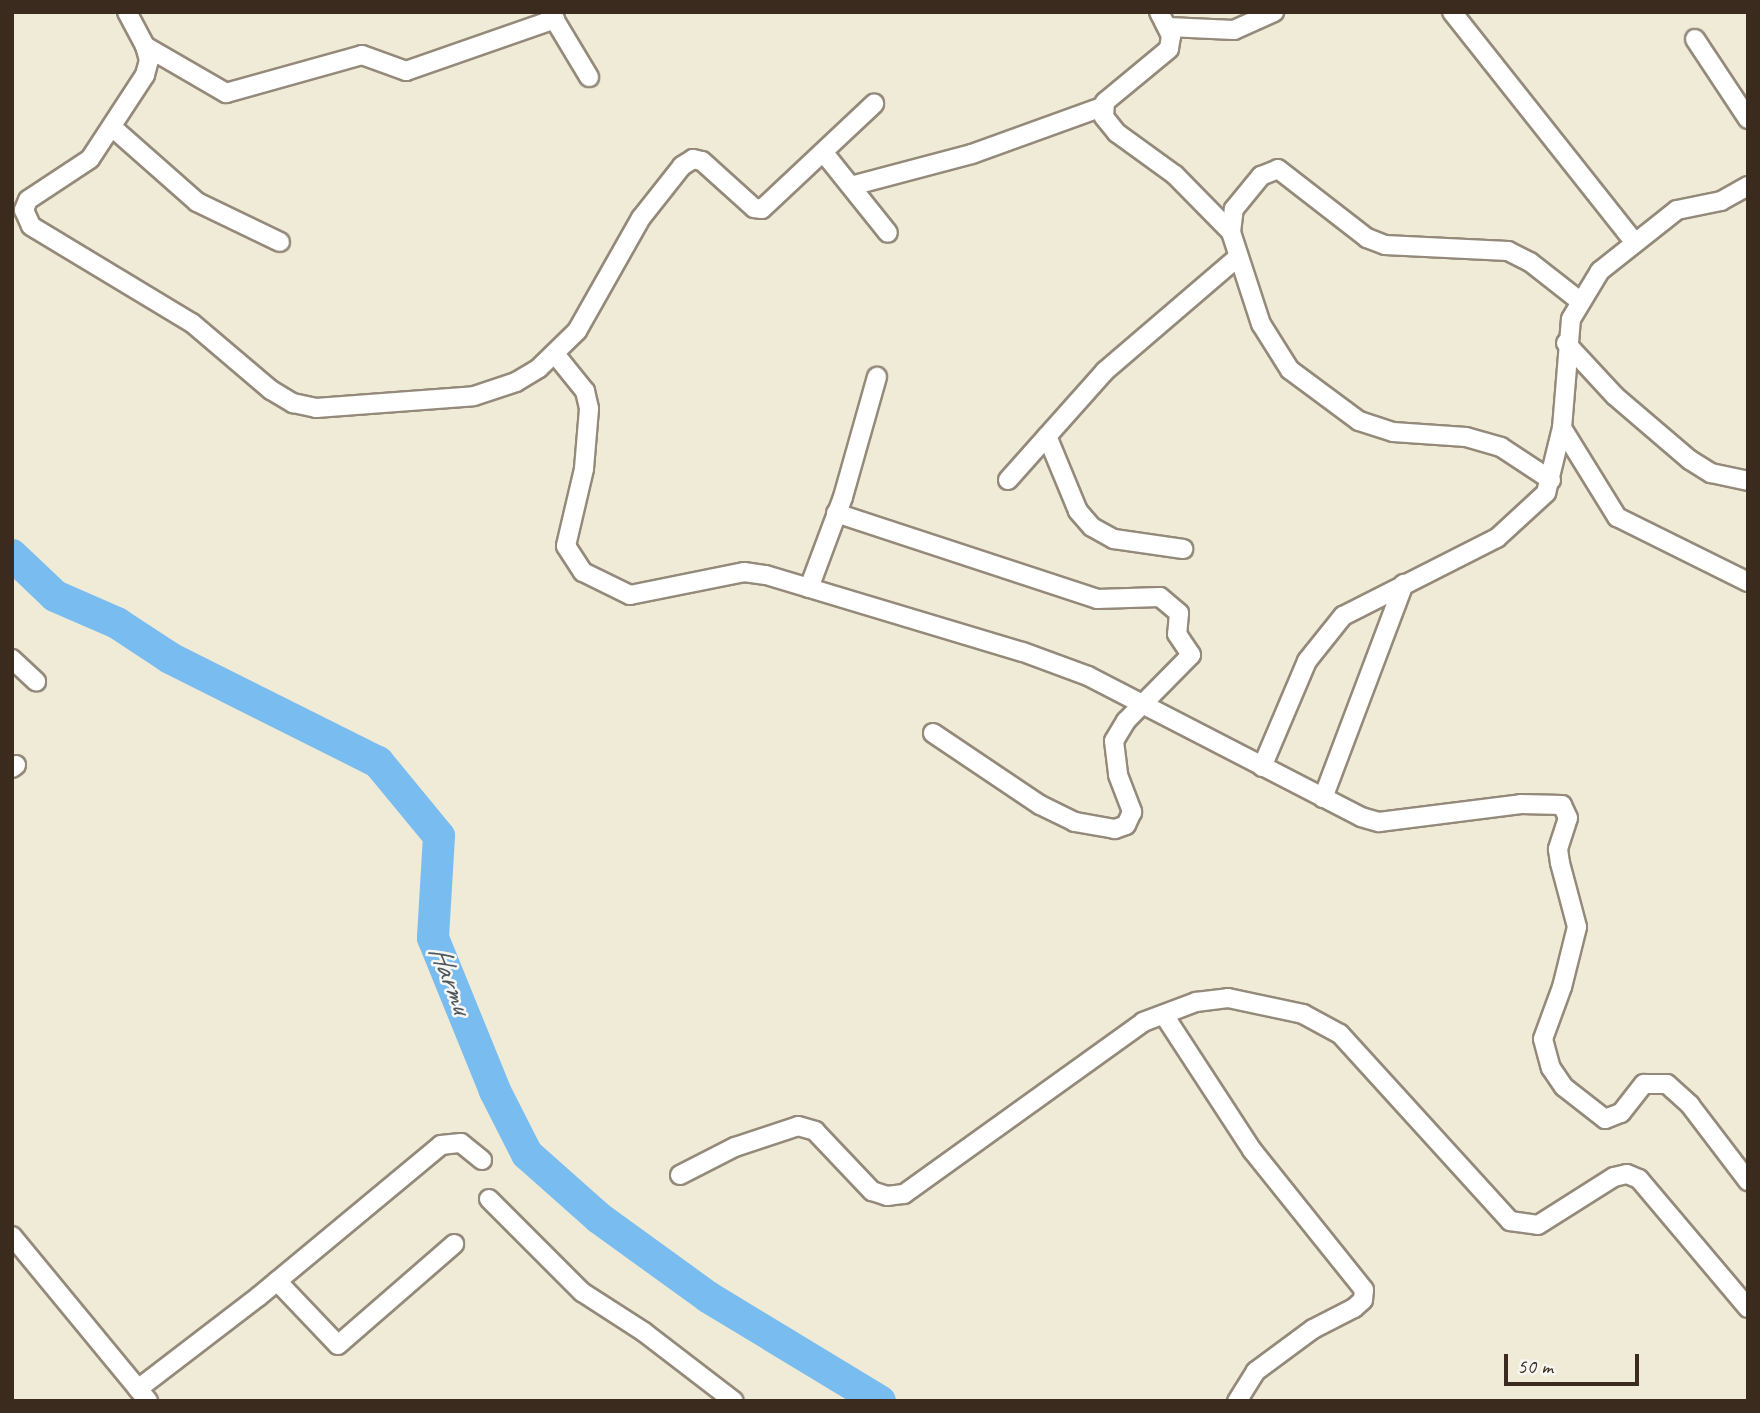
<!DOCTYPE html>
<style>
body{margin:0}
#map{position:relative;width:1760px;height:1413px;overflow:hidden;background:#efebd7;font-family:Caveat,sans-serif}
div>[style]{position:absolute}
.river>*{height:32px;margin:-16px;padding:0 16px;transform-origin:16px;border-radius:16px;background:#79bcef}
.roads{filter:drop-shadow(2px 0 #958a7a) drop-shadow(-2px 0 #958a7a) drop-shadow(0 2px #958a7a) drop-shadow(0 -2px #958a7a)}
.minor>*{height:18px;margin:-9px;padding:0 9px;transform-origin:9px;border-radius:9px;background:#fff}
span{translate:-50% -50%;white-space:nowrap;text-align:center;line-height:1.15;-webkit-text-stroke:5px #f6f6f2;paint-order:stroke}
.water-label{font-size:30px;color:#4e565d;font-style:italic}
.frame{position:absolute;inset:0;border:14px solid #3b2a1e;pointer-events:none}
.scale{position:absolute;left:1504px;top:1354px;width:135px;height:32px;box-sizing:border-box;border:4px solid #3b2a1e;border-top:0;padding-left:9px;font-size:21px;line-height:24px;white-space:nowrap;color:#3b2a1e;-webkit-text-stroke:5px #f6f6f2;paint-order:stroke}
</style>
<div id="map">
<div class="river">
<i style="left:12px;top:555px;width:59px;rotate:43.6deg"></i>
<i style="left:55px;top:596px;width:68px;rotate:23.5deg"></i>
<i style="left:117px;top:623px;width:64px;rotate:33.4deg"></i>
<i style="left:170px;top:658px;width:233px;rotate:26.6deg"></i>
<i style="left:378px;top:762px;width:96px;rotate:50.5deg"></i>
<i style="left:439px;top:836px;width:102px;rotate:93.4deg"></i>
<i style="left:433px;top:938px;width:165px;rotate:67.9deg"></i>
<i style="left:495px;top:1091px;width:71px;rotate:63.1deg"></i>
<i style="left:527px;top:1154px;width:96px;rotate:41.6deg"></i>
<i style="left:599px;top:1218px;width:135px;rotate:35.9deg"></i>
<i style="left:708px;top:1297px;width:201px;rotate:31.2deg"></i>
</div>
<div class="roads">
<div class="minor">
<i style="left:127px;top:12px;width:38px;rotate:62deg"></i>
<i style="left:145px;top:46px;width:15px;rotate:74deg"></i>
<i style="left:149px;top:60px;width:16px;rotate:105deg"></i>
<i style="left:145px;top:75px;width:100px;rotate:123.2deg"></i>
<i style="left:90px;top:159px;width:74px;rotate:146.5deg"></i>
<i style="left:28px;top:200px;width:11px;rotate:112deg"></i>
<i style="left:24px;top:210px;width:17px;rotate:66deg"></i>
<i style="left:31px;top:226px;width:188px;rotate:31.1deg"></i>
<i style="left:192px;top:323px;width:104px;rotate:40.3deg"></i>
<i style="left:271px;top:390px;width:26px;rotate:31deg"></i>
<i style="left:293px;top:403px;width:24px;rotate:12deg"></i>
<i style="left:316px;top:408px;width:158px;rotate:-4.3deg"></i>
<i style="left:474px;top:396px;width:44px;rotate:-18.4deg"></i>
<i style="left:516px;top:382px;width:27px;rotate:-31deg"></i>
<i style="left:539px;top:368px;width:53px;rotate:-44.2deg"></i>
<i style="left:577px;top:331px;width:130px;rotate:-60.5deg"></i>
<i style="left:641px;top:218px;width:66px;rotate:-51.7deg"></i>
<i style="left:682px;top:166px;width:13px;rotate:-32deg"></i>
<i style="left:693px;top:159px;width:9px;rotate:13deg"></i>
<i style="left:702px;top:161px;width:70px;rotate:42.1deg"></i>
<i style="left:754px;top:208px;width:8px;rotate:7deg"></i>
<i style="left:762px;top:209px;width:154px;rotate:-43.2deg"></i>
<i style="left:550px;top:12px;width:76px;rotate:59deg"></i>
<i style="left:1159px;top:12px;width:27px;rotate:63deg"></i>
<i style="left:1171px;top:36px;width:13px;rotate:99deg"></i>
<i style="left:1169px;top:49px;width:83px;rotate:140.4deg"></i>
<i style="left:1105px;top:102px;width:15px;rotate:94deg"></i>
<i style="left:1104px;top:117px;width:21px;rotate:51deg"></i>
<i style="left:1117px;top:133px;width:72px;rotate:35.9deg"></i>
<i style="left:1175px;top:175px;width:80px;rotate:45.5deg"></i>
<i style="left:1452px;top:12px;width:293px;rotate:51.6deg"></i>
<i style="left:1168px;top:27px;width:66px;rotate:2.6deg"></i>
<i style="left:1234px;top:30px;width:44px;rotate:-24.2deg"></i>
<i style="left:1695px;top:39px;width:96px;rotate:56.5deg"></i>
<i style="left:145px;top:46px;width:94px;rotate:30.1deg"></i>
<i style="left:226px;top:93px;width:141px;rotate:-15.6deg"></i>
<i style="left:362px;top:55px;width:47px;rotate:20deg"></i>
<i style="left:406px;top:71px;width:158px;rotate:-19.2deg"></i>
<i style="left:112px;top:127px;width:113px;rotate:41.4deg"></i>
<i style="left:197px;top:202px;width:92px;rotate:25.7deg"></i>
<i style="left:824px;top:153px;width:102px;rotate:51.3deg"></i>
<i style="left:851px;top:186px;width:125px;rotate:-14.8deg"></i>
<i style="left:972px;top:154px;width:138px;rotate:-19.9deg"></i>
<i style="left:1566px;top:343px;width:72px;rotate:47.2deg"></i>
<i style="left:1615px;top:396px;width:99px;rotate:40.5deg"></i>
<i style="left:1690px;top:460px;width:25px;rotate:32deg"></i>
<i style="left:1711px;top:473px;width:38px;rotate:12deg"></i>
<i style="left:555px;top:354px;width:48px;rotate:51deg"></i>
<i style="left:585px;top:391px;width:18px;rotate:77deg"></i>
<i style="left:589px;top:409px;width:60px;rotate:94.8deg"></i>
<i style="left:584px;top:469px;width:79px;rotate:103.2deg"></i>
<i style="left:566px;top:546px;width:31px;rotate:57deg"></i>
<i style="left:583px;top:572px;width:52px;rotate:26.1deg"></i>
<i style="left:630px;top:595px;width:116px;rotate:-11.4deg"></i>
<i style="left:744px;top:572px;width:22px;rotate:8deg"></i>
<i style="left:766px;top:575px;width:268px;rotate:16.7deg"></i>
<i style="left:1023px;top:652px;width:69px;rotate:20.3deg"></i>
<i style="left:1088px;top:676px;width:307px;rotate:27.3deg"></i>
<i style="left:1361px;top:817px;width:19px;rotate:16deg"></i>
<i style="left:1379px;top:822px;width:143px;rotate:-7.2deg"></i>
<i style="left:1521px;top:804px;width:41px;rotate:1.4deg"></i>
<i style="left:1562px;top:805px;width:14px;rotate:65deg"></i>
<i style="left:1568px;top:818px;width:33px;rotate:108deg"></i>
<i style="left:1558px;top:849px;width:14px;rotate:82deg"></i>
<i style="left:1560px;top:863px;width:66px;rotate:75.1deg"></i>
<i style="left:1577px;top:927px;width:62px;rotate:104deg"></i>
<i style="left:1562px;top:987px;width:55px;rotate:110.1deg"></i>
<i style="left:1543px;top:1039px;width:30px;rotate:75deg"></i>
<i style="left:1551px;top:1068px;width:23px;rotate:56deg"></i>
<i style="left:1564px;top:1087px;width:52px;rotate:38deg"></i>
<i style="left:1605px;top:1119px;width:17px;rotate:-21deg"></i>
<i style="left:1621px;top:1113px;width:37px;rotate:-52deg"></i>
<i style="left:1644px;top:1084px;width:23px"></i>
<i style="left:1667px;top:1084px;width:31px;rotate:42deg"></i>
<i style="left:1690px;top:1105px;width:96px;rotate:52.7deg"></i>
<i style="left:1562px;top:428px;width:105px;rotate:58.3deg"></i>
<i style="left:1617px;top:517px;width:146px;rotate:26.4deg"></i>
<i style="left:1047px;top:436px;width:81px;rotate:67.5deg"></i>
<i style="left:1078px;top:511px;width:21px;rotate:49deg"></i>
<i style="left:1092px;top:527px;width:25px;rotate:29deg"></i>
<i style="left:1114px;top:539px;width:70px;rotate:8.2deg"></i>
<i style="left:1008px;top:480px;width:146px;rotate:-48.3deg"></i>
<i style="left:1105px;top:371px;width:175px;rotate:-40.6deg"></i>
<i style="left:1551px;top:480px;width:60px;rotate:-146.6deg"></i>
<i style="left:1501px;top:447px;width:36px;rotate:-164deg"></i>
<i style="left:1466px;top:437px;width:73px;rotate:-176.1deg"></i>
<i style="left:1393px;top:432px;width:36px;rotate:-162deg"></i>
<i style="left:1359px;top:421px;width:86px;rotate:-143.5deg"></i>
<i style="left:1290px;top:370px;width:54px;rotate:-122.2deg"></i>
<i style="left:1261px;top:324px;width:97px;rotate:-108.1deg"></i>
<i style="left:1231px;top:232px;width:23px;rotate:-83deg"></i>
<i style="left:1234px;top:209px;width:43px;rotate:-50.7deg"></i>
<i style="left:1261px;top:176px;width:18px;rotate:-22deg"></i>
<i style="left:1278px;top:169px;width:113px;rotate:37.8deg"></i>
<i style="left:1367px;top:238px;width:19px;rotate:21deg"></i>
<i style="left:1385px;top:245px;width:123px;rotate:2.8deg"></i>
<i style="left:1508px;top:251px;width:25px;rotate:27deg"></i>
<i style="left:1530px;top:262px;width:63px;rotate:38deg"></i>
<i style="left:836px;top:513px;width:275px;rotate:18.2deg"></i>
<i style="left:1097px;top:599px;width:63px;rotate:-1.8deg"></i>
<i style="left:1160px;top:597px;width:25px;rotate:40deg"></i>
<i style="left:1179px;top:613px;width:21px;rotate:95deg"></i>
<i style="left:1177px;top:634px;width:25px;rotate:56deg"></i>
<i style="left:1191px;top:655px;width:93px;rotate:134.6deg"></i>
<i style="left:1126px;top:721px;width:23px;rotate:121deg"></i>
<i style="left:1114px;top:741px;width:34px;rotate:83deg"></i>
<i style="left:1118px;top:775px;width:40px;rotate:69deg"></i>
<i style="left:1132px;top:812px;width:14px;rotate:115deg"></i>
<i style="left:1126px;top:825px;width:12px;rotate:160deg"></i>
<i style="left:1115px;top:829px;width:41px;rotate:-170.1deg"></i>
<i style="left:1075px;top:822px;width:39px;rotate:-154deg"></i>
<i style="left:1040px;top:805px;width:129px;rotate:-146.1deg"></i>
<i style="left:809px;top:588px;width:97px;rotate:-69.5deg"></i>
<i style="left:843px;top:497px;width:125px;rotate:-74.2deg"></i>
<i style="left:12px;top:659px;width:33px;rotate:43deg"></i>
<i style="left:1262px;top:767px;width:115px;rotate:-67deg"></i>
<i style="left:1307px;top:661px;width:58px;rotate:-51.3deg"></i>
<i style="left:1343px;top:616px;width:173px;rotate:-26.9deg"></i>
<i style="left:1497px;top:538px;width:67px;rotate:-42.6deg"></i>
<i style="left:1546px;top:493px;width:67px;rotate:-76.2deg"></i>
<i style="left:1562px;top:428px;width:109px;rotate:-85.3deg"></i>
<i style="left:1571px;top:319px;width:56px;rotate:-58.9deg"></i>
<i style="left:1600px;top:271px;width:98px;rotate:-38.4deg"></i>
<i style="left:1677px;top:210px;width:45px;rotate:-11.6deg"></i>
<i style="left:1721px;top:201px;width:31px;rotate:-29deg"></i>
<i style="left:12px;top:768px;width:5px;rotate:-37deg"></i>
<i style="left:1323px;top:798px;width:229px;rotate:-69.3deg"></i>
<i style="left:1164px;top:1015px;width:161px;rotate:56.9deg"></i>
<i style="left:1252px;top:1150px;width:179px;rotate:51.3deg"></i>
<i style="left:1364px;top:1290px;width:10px;rotate:96deg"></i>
<i style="left:1363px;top:1300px;width:12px;rotate:138deg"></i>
<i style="left:1354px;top:1308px;width:46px;rotate:152.9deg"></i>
<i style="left:1313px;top:1329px;width:71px;rotate:143.6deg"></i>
<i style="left:1256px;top:1371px;width:36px;rotate:122deg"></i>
<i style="left:680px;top:1175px;width:62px;rotate:-27deg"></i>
<i style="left:735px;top:1147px;width:66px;rotate:-18.4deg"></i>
<i style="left:798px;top:1126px;width:18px;rotate:16deg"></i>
<i style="left:815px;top:1131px;width:83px;rotate:46.5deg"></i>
<i style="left:872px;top:1191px;width:16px;rotate:18deg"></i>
<i style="left:887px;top:1196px;width:17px;rotate:-7deg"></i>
<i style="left:904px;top:1194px;width:294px;rotate:-35.7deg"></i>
<i style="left:1143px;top:1022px;width:57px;rotate:-20.7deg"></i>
<i style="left:1196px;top:1002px;width:32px;rotate:-7deg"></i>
<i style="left:1228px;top:998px;width:77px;rotate:12deg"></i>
<i style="left:1303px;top:1014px;width:42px;rotate:28.4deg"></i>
<i style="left:1340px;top:1034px;width:253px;rotate:47.7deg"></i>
<i style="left:1510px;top:1221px;width:28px;rotate:8deg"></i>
<i style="left:1538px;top:1225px;width:90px;rotate:-32.3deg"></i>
<i style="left:1614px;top:1177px;width:13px;rotate:-13deg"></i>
<i style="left:1627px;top:1174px;width:13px;rotate:23deg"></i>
<i style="left:1639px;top:1179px;width:169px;rotate:49.8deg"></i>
<i style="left:489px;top:1199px;width:132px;rotate:45deg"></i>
<i style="left:582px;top:1292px;width:74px;rotate:32.8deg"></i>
<i style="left:644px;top:1332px;width:113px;rotate:37.5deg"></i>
<i style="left:12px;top:1236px;width:214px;rotate:50.5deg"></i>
<i style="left:277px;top:1281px;width:88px;rotate:46.4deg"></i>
<i style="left:338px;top:1345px;width:154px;rotate:-41deg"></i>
<i style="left:138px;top:1389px;width:151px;rotate:-37.5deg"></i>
<i style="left:258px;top:1297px;width:238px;rotate:-39.7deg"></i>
<i style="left:441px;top:1145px;width:20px;rotate:-6deg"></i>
<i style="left:461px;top:1143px;width:27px;rotate:39deg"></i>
</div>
</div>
<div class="water-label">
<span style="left:451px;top:979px;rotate:69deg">Harmu</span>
</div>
<div class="frame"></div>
<div class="scale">50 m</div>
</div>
